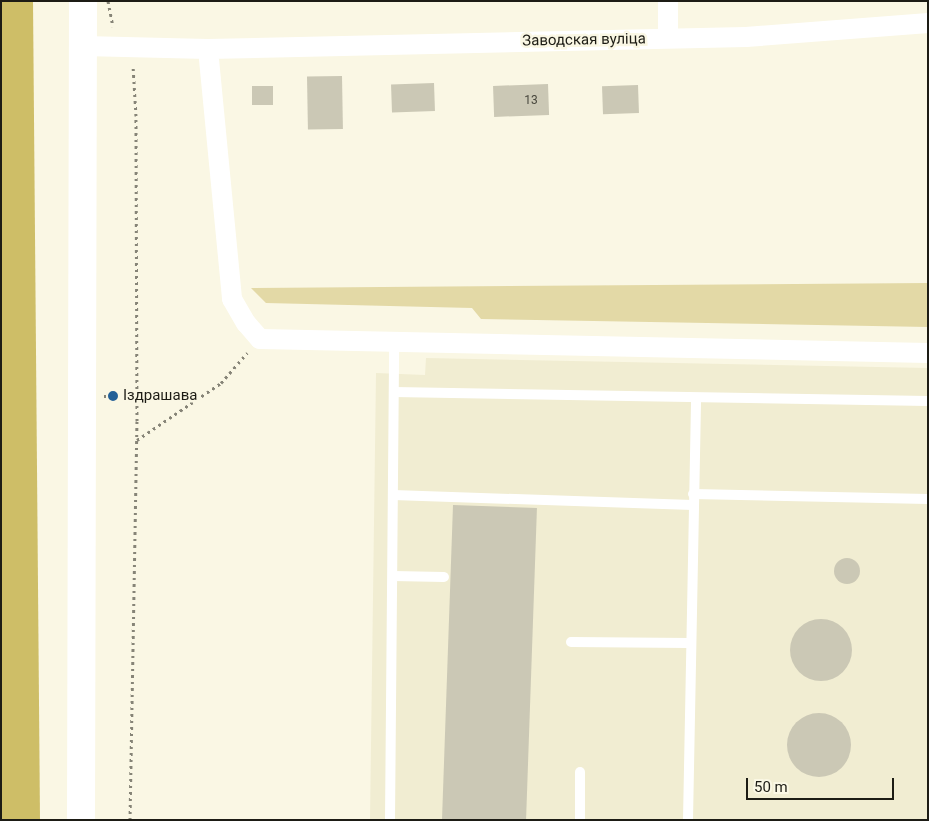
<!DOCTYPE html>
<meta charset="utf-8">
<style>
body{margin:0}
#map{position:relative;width:929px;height:821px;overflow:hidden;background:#faf7e4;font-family:Roboto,sans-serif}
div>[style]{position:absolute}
.built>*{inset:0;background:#f1edd2}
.green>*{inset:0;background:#e3d9a6}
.forest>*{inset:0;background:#cebe67}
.building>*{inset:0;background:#cbc8b5;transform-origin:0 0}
.round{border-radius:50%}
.path>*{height:3px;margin-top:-1.5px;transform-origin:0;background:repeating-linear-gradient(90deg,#868477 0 2.5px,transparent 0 6.5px)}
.service>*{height:10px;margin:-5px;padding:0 5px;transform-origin:5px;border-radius:5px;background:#fff}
.minor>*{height:20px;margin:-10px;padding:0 10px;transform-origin:10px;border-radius:10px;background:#fff}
.primary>*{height:28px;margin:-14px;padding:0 14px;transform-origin:14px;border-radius:14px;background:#fff}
.dots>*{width:14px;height:14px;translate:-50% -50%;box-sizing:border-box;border:2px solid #faf7e4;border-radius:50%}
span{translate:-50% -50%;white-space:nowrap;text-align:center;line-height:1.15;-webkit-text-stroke:5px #faf7e4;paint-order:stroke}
.number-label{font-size:12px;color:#48473d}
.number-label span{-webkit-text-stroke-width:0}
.street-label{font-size:15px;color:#1d1c15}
.poi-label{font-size:15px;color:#1d1c15}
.left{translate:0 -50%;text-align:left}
.frame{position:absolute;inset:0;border:2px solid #1d1c15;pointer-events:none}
.scale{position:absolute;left:746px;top:778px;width:148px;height:22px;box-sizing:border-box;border:2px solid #1d1c15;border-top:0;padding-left:6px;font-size:15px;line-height:18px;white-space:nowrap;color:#1d1c15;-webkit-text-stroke:4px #faf7e4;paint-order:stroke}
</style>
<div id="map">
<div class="built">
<i style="clip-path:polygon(426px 358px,928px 368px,928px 820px,370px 820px,376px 373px,425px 375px)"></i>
</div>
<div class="green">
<i style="clip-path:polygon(928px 283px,928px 327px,481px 319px,472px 308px,266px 303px,251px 288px)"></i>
</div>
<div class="forest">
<i style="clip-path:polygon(1px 1px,33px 1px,40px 820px,1px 820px)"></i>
</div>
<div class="building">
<i style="left:342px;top:76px;width:53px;height:35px;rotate:89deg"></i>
<i style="left:434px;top:83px;width:28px;height:43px;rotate:88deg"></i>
<i style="left:548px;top:84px;width:31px;height:55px;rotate:88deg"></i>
<i style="left:638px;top:85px;width:28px;height:36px;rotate:88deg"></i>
<i style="left:273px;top:86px;width:19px;height:21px;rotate:90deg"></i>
<i style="left:453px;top:505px;width:84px;height:315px;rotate:2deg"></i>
<i class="round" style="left:834px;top:558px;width:26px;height:26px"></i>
<i class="round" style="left:790px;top:619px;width:62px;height:62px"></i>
<i class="round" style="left:787px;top:713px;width:64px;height:64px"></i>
</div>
<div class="path">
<i style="left:108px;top:1px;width:26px;rotate:79deg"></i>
<i style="left:104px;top:396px;width:9px"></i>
<i style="left:137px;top:440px;width:102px;rotate:-34.2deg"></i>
<i style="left:221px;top:383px;width:40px;rotate:-49deg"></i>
<i style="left:130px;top:820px;width:399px;rotate:-89deg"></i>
<i style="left:137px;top:421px;width:305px;rotate:-90.2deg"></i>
<i style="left:136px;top:116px;width:50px;rotate:-93.4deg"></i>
</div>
<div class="service">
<i style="left:394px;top:392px;width:534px;rotate:0.97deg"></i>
<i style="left:693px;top:494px;width:235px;rotate:1.2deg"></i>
<i style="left:393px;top:495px;width:300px;rotate:1.9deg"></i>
<i style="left:393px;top:576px;width:51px;rotate:1.1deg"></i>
<i style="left:571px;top:642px;width:118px;rotate:0.5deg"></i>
<i style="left:580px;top:772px;width:48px;rotate:90deg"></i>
<i style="left:390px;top:820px;width:480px;rotate:-89.5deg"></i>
<i style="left:688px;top:820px;width:422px;rotate:-88.9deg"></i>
</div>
<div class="minor">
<i style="left:668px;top:38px;width:37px;rotate:-90deg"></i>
<i style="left:83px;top:46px;width:125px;rotate:1.4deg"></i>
<i style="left:208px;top:49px;width:538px;rotate:-1.28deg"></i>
<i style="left:746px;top:37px;width:183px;rotate:-4.4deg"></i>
<i style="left:208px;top:49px;width:251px;rotate:84.5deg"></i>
<i style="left:232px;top:299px;width:28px;rotate:60deg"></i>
<i style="left:246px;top:323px;width:21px;rotate:49deg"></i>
<i style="left:260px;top:339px;width:668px;rotate:1.2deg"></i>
</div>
<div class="primary">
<i style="left:81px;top:820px;width:819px;rotate:-89.86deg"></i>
</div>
<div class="dots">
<i style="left:113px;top:396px;background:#236097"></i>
</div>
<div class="number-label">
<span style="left:531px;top:101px">13</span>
</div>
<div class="street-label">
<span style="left:584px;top:40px;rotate:-1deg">Заводская вуліца</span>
</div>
<div class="poi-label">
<span class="left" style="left:123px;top:396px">Іздрашава</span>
</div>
<div class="frame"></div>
<div class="scale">50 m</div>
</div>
